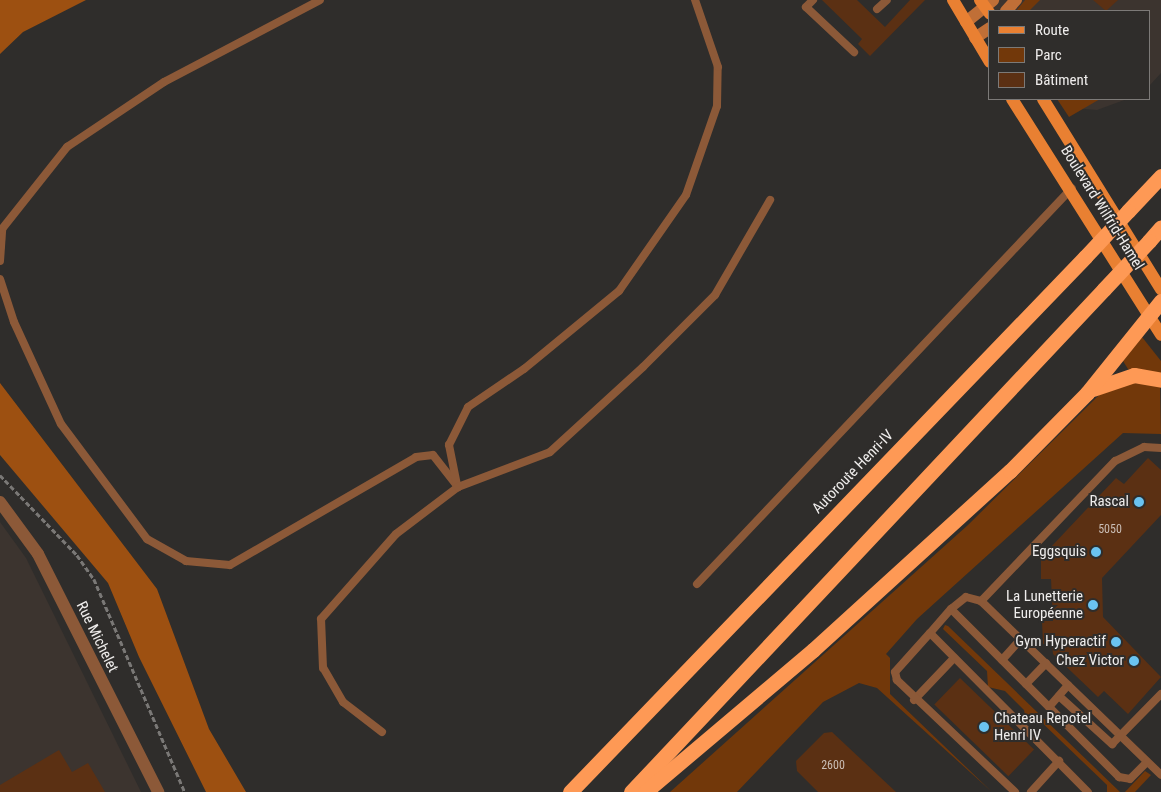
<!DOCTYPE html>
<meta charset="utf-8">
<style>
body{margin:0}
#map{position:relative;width:1161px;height:792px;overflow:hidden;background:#2f2d2b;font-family:"Roboto Condensed",sans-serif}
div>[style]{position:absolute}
.built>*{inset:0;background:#3c342f}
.green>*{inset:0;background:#72380a}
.forest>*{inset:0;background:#9d5011}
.building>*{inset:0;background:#5b3013;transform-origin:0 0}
.path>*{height:2.5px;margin-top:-1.25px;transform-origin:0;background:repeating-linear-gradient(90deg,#7a7876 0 5px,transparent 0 7.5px)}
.service>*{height:8px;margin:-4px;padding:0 4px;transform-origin:4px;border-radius:4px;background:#8c5938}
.tertiary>*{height:12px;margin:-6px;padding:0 6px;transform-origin:6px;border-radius:6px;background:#8c5938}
.secondary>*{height:12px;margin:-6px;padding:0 6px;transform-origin:6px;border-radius:6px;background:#c06f37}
.primary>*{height:12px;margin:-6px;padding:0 6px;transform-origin:6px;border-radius:6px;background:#e98032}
.motorway>*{height:15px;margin:-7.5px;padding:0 7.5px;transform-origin:7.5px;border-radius:7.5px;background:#fe9955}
.motorway-bridge>*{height:15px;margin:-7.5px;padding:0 7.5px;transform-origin:7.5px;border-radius:7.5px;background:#fe9955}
.dots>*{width:14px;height:14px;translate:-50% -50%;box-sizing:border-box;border:2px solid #2f2d2b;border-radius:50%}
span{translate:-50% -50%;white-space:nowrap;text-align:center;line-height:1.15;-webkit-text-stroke:4px #2f2d2b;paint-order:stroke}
.number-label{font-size:12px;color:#cabeb6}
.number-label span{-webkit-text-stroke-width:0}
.street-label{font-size:15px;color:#efedec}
.poi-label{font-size:15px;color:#efedec}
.right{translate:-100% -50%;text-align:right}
.left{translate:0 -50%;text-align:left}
.legend{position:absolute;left:988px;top:10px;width:162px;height:90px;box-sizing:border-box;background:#2f2d2b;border:1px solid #7c7a78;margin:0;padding:6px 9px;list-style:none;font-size:15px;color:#efedec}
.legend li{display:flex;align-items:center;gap:10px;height:25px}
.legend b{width:25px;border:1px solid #7c7a78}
</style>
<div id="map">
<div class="built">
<i style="clip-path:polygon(988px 0,1161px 0,1161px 73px,1150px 85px,1150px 11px,995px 11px)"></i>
<i style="clip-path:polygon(1057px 99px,1127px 99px,1097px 110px,1074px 108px)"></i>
<i style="clip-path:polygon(0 522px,26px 558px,141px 792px,0 792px)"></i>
</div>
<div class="green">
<i style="clip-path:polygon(1025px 0,1040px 0,1029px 11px,1016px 11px)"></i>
<i style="clip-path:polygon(1057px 99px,1100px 99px,1069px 117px)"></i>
<i style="clip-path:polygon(1142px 337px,1161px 361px,1161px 373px,1128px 369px,1123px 361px)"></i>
<i style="clip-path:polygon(1133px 383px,1160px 385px,1161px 434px,1123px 433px,917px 619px,886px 654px,890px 658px,890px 694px,992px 792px,877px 688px,859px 683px,823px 702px,737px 792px,670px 792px,968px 525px,1097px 397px,1107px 388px)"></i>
<i style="clip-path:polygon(945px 625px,948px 626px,1120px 792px,1107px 792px,1107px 785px,1036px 717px,1030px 717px,1027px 724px,1024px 710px,1005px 691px,988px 687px,987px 671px,943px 629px)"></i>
<i style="clip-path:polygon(1145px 771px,1151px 775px,1135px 792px,1125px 792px)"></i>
</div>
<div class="forest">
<i style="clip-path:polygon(0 0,86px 0,23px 32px,0 54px)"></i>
<i style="clip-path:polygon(0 383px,157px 589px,209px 729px,246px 792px,206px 792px,139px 657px,108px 583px,0 455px)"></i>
</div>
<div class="building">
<i style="clip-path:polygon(822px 0,857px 0,885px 27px,910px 0,925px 0,870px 56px,858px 44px,862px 39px)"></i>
<i style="clip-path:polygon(1093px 0,1118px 0,1106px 11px)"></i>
<i style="clip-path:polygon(1148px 458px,1161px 470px,1161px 515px,1102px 578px,1103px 617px,1161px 677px,1128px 714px,1104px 691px,1098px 697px,1053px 654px,1052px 644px,1043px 644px,1042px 621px,1053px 621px,1051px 579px,1041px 579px,1041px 558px,1051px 558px,1050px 548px,1116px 478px,1124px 484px)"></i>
<i style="left:960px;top:678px;width:103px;height:37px;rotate:44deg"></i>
<i style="clip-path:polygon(832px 732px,896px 792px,818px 792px,797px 771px,796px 761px,824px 733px)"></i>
<i style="clip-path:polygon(59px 750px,72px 772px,88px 763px,105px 792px,0 792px,0 785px)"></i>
</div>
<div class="path">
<i style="left:0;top:475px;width:111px;rotate:46.1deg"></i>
<i style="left:77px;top:555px;width:29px;rotate:55deg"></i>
<i style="left:94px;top:579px;width:232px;rotate:66.9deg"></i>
</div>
<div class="service">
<i style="left:813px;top:0;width:10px;rotate:135deg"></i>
<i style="left:806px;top:7px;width:66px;rotate:43.2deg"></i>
<i style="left:877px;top:9px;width:13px;rotate:-42deg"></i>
<i style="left:0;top:261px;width:32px;rotate:-86deg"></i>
<i style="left:2px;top:229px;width:105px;rotate:-51.6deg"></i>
<i style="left:67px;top:147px;width:117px;rotate:-33.8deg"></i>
<i style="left:164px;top:82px;width:176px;rotate:-27.7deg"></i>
<i style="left:0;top:279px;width:45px;rotate:72deg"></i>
<i style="left:14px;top:322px;width:112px;rotate:65.3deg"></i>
<i style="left:61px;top:424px;width:144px;rotate:53.2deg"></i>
<i style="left:147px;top:539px;width:45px;rotate:29.4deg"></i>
<i style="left:186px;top:561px;width:44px;rotate:5.2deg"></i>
<i style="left:230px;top:565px;width:215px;rotate:-30.1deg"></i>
<i style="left:416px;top:457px;width:17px;rotate:-7deg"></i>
<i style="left:433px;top:455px;width:41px;rotate:52deg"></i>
<i style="left:1161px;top:448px;width:17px;rotate:-177deg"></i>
<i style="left:1144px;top:447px;width:32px;rotate:154deg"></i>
<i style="left:1115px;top:461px;width:194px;rotate:133.7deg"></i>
<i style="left:981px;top:601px;width:250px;rotate:44deg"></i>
<i style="left:457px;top:485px;width:41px;rotate:-101.3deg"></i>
<i style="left:449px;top:445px;width:42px;rotate:-63.4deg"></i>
<i style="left:468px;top:407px;width:68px;rotate:-34.2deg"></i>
<i style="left:524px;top:369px;width:123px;rotate:-39.4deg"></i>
<i style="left:619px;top:291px;width:117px;rotate:-55.1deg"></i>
<i style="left:686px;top:195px;width:94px;rotate:-70.8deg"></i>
<i style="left:717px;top:106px;width:39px;rotate:-89deg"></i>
<i style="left:718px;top:67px;width:71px;rotate:-108.9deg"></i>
<i style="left:697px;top:584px;width:545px;rotate:-46.56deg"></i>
<i style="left:951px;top:609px;width:19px;rotate:-39deg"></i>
<i style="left:966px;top:597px;width:16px;rotate:15deg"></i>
<i style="left:930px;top:633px;width:32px;rotate:-49deg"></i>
<i style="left:951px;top:609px;width:238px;rotate:45deg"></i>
<i style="left:1119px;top:777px;width:11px;rotate:10deg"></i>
<i style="left:1130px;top:779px;width:24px;rotate:-45deg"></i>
<i style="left:1002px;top:660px;width:28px;rotate:-48deg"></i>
<i style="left:1026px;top:684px;width:29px;rotate:-46deg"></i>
<i style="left:1059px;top:696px;width:72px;rotate:42.2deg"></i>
<i style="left:1112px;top:744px;width:70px;rotate:-45.6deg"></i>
<i style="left:914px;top:700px;width:58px;rotate:-46.4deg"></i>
<i style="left:1049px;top:707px;width:29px;rotate:-49deg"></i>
<i style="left:382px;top:732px;width:49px;rotate:-142.4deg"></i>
<i style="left:343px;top:702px;width:39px;rotate:-120deg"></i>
<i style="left:323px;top:668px;width:49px;rotate:-92.3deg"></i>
<i style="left:321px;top:619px;width:113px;rotate:-48.6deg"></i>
<i style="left:396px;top:534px;width:78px;rotate:-37.2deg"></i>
<i style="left:458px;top:487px;width:98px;rotate:-20.8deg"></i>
<i style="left:550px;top:452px;width:126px;rotate:-42.4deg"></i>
<i style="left:643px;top:367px;width:102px;rotate:-45deg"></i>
<i style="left:715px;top:295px;width:110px;rotate:-59.9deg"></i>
<i style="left:1015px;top:792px;width:163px;rotate:-136.5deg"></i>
<i style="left:897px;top:680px;width:8px;rotate:-104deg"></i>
<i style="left:895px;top:672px;width:52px;rotate:-48.1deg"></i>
<i style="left:930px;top:633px;width:224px;rotate:45.2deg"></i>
<i style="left:1031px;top:792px;width:42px;rotate:-47.9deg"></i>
</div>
<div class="tertiary">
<i style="left:0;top:502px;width:64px;rotate:53.8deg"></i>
<i style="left:38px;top:554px;width:267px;rotate:63.2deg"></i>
</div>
<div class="secondary">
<i style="left:1006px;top:11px;width:15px;rotate:-48deg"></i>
<i style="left:966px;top:22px;width:35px;rotate:-39deg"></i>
<i style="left:975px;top:38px;width:18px;rotate:-34deg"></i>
</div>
<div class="primary">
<i style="left:953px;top:0;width:72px;rotate:59.2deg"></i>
<i style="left:980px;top:0;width:17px;rotate:54deg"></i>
<i style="left:1012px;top:99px;width:279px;rotate:57.7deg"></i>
<i style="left:1043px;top:99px;width:224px;rotate:58.2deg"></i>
</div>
<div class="motorway">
<i style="left:1128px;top:211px;width:48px;rotate:-46.7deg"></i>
<i style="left:1149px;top:241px;width:18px;rotate:-49deg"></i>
<i style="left:1093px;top:389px;width:43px;rotate:-18.9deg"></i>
<i style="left:1134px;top:375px;width:27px;rotate:10deg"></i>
<i style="left:570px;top:792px;width:743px;rotate:-46.09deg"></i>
<i style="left:631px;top:792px;width:690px;rotate:-46.76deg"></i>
<i style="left:645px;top:792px;width:220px;rotate:-40.2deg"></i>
<i style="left:813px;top:650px;width:266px;rotate:-42.3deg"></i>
<i style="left:1010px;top:471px;width:110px;rotate:-45.4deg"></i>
<i style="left:1087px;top:393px;width:118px;rotate:-51.2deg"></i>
</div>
<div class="motorway-bridge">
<i style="left:1085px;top:257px;width:63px;rotate:-46.9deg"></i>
<i style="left:1104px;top:289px;width:66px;rotate:-46.8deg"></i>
</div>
<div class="dots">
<i style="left:1139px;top:502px;background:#6ac3f1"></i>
<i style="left:1096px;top:552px;background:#6ac3f1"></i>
<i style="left:1093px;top:605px;background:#6ac3f1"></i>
<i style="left:1116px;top:642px;background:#6ac3f1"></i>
<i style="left:1134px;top:661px;background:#6ac3f1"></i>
<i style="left:984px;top:727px;background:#6ac3f1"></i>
</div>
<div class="number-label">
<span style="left:1110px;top:530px">5050</span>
<span style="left:833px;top:766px">2600</span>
</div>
<div class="street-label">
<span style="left:1102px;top:208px;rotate:58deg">Boulevard Wilfrid-Hamel</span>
<span style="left:853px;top:472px;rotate:-46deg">Autoroute Henri-IV</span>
<span style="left:97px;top:637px;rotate:64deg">Rue Michelet</span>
</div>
<div class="poi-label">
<span class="right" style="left:1129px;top:502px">Rascal</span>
<span class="right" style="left:1086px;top:552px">Eggsquis</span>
<span class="right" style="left:1083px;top:605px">La Lunetterie<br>Européenne</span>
<span class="right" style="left:1106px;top:642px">Gym Hyperactif</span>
<span class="right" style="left:1124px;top:661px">Chez Victor</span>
<span class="left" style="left:994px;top:727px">Chateau Repotel<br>Henri IV</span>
</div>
<ul class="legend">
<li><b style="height:6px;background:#e98032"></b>Route</li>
<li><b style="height:14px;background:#72380a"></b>Parc</li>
<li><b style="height:14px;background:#5b3013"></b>Bâtiment</li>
</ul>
</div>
